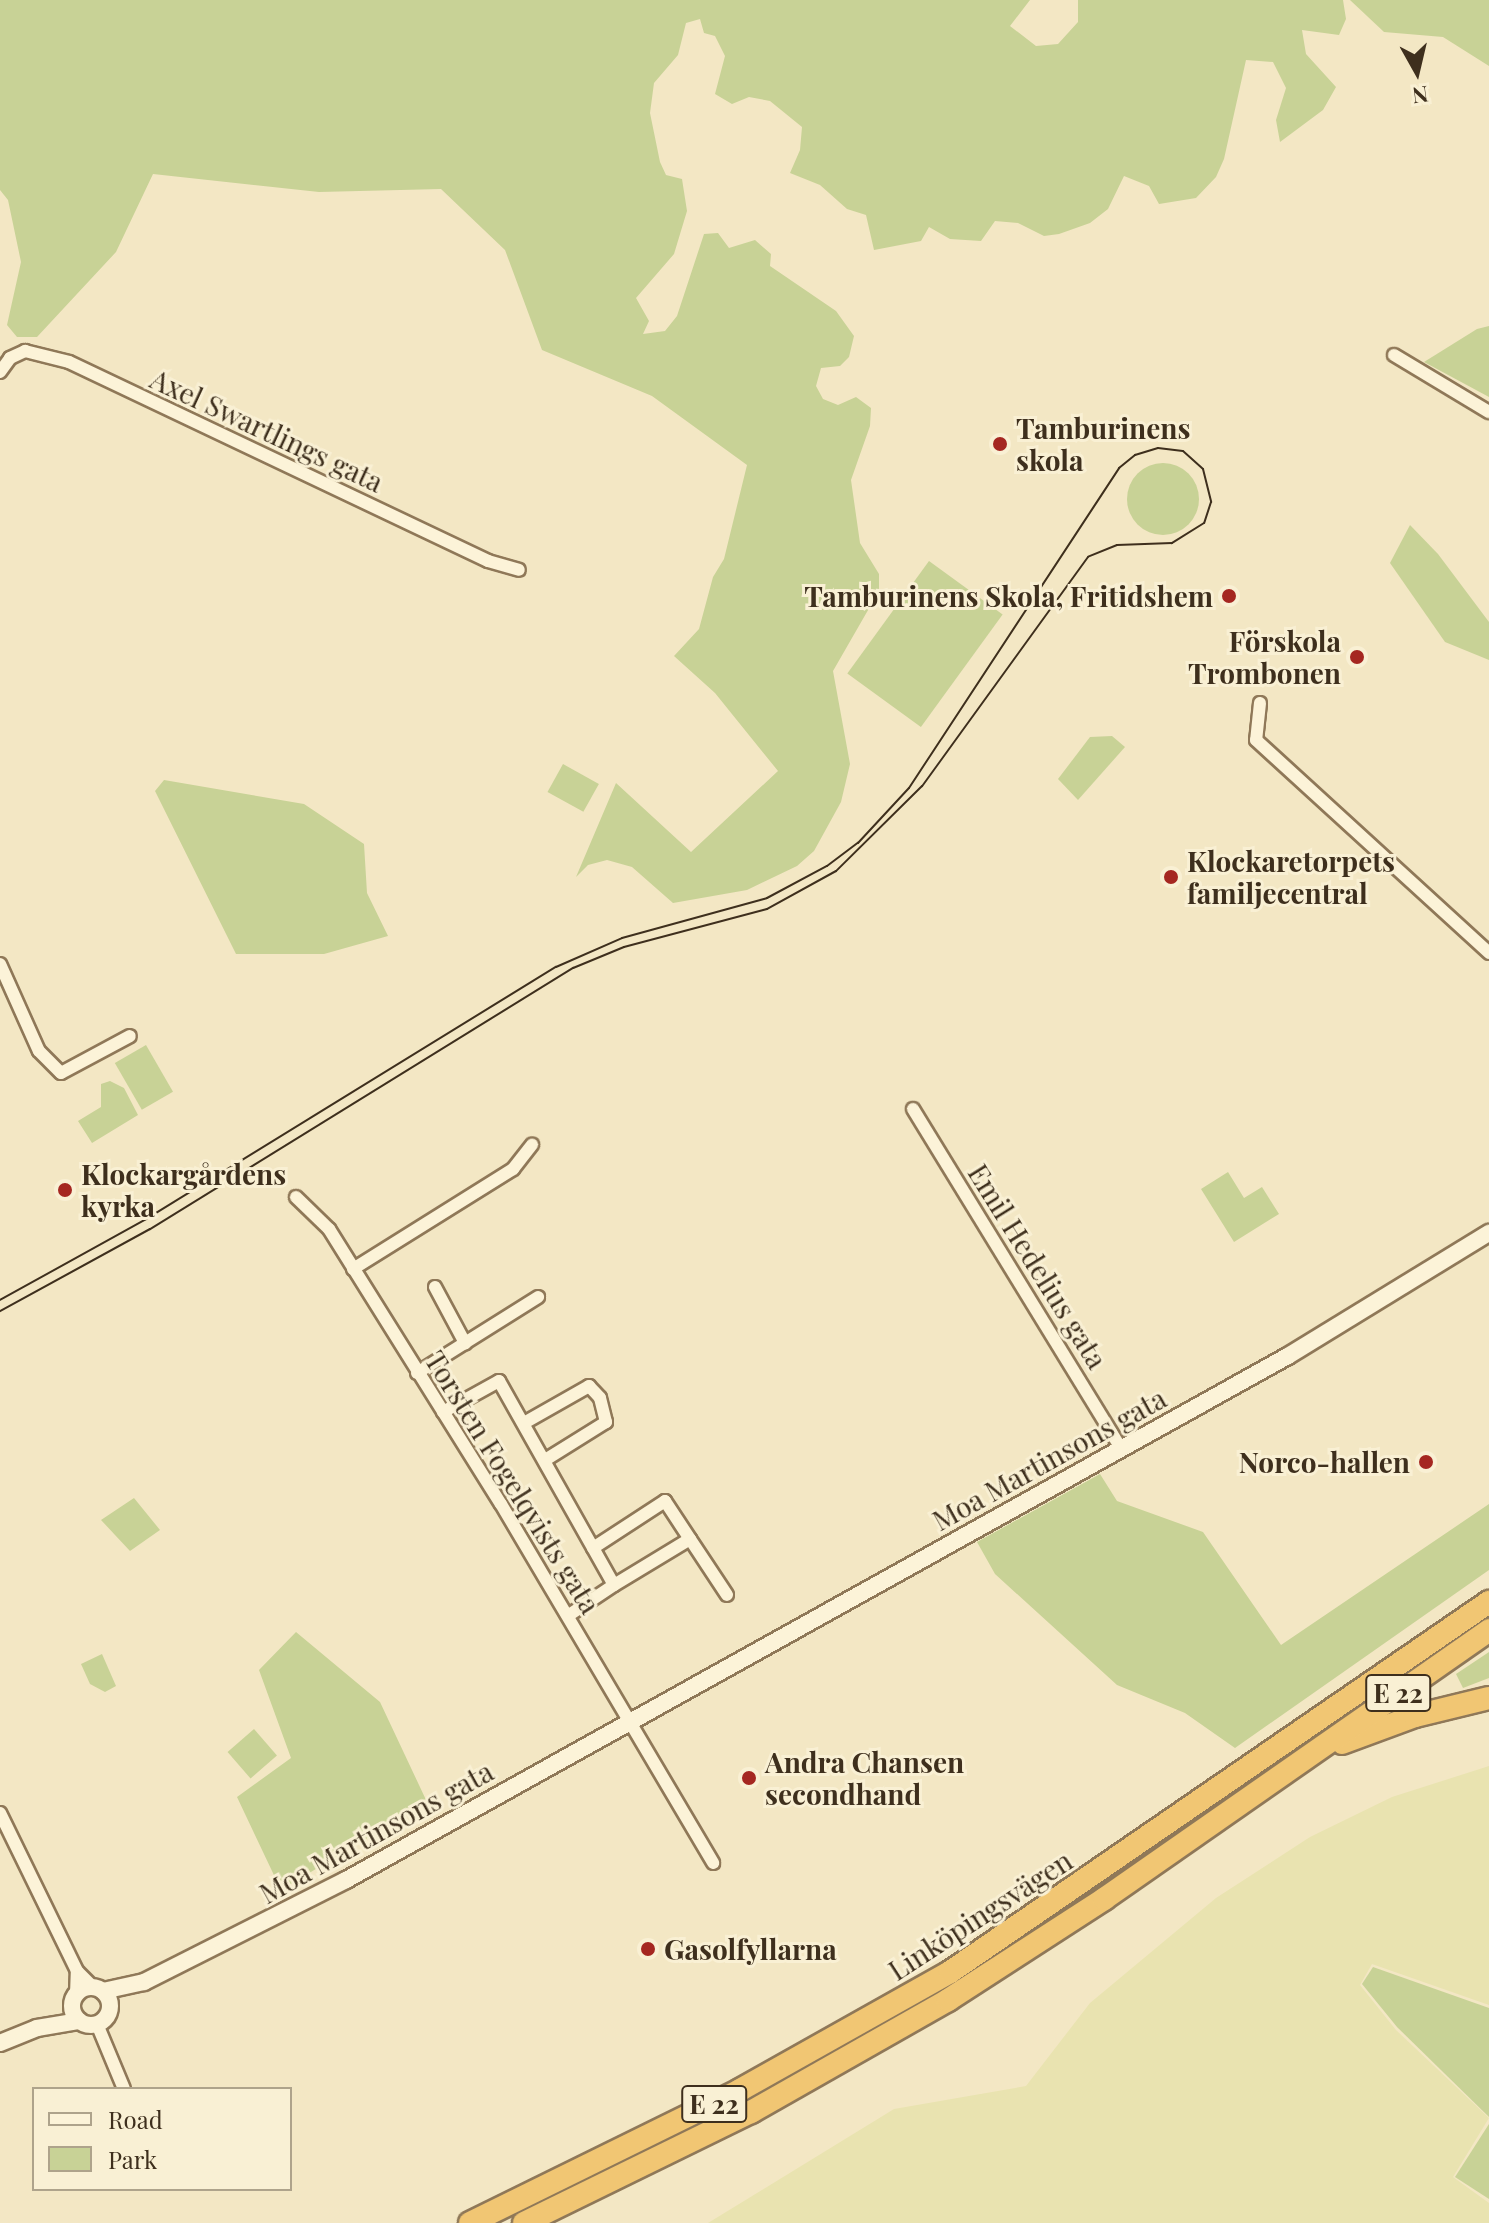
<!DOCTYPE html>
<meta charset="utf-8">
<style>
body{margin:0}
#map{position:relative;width:1489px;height:2223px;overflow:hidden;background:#f3e7c4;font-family:"Playfair Display",serif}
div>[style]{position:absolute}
.farmland>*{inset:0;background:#e9e3b0}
.green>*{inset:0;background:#c8d296;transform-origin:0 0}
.round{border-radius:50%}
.roads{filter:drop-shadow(2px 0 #8f7858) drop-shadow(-2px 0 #8f7858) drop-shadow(0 2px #8f7858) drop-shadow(0 -2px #8f7858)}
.minor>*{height:12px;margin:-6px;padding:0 6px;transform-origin:6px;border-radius:6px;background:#fcf3d8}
.tertiary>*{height:16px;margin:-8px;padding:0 8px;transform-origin:8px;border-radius:8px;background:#fcf3d8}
.tertiary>.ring{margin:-8px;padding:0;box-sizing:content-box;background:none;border:16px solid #fcf3d8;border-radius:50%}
.trunk>*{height:22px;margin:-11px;padding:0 11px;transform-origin:11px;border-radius:11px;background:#f1c673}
.tram>*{height:2px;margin:-1px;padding:0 1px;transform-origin:1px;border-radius:1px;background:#3e2f1d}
.dots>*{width:22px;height:22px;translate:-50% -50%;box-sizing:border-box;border:4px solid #f9f0d4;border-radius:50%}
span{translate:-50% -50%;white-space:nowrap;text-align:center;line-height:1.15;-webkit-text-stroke:6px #f9f0d4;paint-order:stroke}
.shield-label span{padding:2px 6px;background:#f9f0d4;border:2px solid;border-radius:6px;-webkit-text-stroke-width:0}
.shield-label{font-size:26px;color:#3e2f1d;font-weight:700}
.poi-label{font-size:28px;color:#3e2f1d;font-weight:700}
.left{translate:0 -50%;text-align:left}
.right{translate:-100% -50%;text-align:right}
.street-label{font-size:28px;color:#3e2f1d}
.legend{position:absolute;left:32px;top:2087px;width:260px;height:104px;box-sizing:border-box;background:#f9f0d4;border:2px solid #aea38b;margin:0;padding:10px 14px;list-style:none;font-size:24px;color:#3e2f1d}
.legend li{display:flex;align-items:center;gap:16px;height:40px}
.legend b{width:40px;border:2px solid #aea38b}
.north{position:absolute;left:1377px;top:32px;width:80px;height:80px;-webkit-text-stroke:6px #f9f0d4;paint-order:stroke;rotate:172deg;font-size:22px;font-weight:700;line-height:32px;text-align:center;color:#3e2f1d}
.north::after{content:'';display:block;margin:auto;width:28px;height:36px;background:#3e2f1d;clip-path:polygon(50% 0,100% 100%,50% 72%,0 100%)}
</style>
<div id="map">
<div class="farmland">
<i style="clip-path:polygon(1489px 1766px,1489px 2005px,1372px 1964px,1360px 1985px,1396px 2030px,1489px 2118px,1453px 2177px,1489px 2203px,1489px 2223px,708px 2223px,894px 2109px,1026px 2086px,1090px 2003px,1216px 1898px,1310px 1837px,1392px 1797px)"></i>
</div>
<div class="green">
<i style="clip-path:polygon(0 0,1030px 0,1010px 26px,1036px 46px,1058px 44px,1078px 22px,1078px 0,1343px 0,1346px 19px,1339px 35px,1302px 30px,1306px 54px,1336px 87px,1323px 110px,1280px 142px,1276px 120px,1286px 88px,1273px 62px,1246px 60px,1224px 159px,1216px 177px,1196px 198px,1159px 204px,1149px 186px,1124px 176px,1108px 209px,1090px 223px,1059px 234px,1044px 236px,1018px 223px,995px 221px,981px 241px,950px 239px,929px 227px,921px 241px,874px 250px,866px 215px,847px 209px,820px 185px,790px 173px,800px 150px,802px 127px,770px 101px,749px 97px,732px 104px,715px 94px,725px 56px,715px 36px,704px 33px,700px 19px,686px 23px,678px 55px,654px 83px,650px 113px,660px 162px,666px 175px,682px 179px,687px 211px,674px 254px,636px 298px,649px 321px,643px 334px,665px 331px,677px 316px,704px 234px,718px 233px,729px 248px,755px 240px,771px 254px,770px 266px,836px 311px,854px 336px,849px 357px,840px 366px,821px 368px,816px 386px,823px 399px,838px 405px,856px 397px,871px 408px,870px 426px,851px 480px,860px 543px,879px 574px,879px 591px,833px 671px,850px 764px,841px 802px,814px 851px,797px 866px,747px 890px,673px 903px,632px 867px,607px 860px,588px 865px,576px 877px,616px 783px,691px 852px,778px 771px,715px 693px,674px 656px,699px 629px,713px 577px,724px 559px,747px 465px,652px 396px,542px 350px,505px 250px,441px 189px,319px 192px,153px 174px,116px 252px,37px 337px,17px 337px,7px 325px,21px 262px,8px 200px,0 190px)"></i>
<i style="clip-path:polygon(1350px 0,1489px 0,1489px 66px,1443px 37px,1384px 32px)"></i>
<i style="clip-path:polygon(1489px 326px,1489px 397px,1424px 362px,1477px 329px)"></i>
<i class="round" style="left:1127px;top:463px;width:72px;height:72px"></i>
<i style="clip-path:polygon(1410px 525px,1438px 554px,1489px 622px,1489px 660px,1445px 642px,1390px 563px)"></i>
<i style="left:929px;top:561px;width:91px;height:139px;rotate:36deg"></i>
<i style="clip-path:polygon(1112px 736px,1125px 747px,1078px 800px,1058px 779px,1090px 737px)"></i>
<i style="left:563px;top:764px;width:41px;height:32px;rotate:29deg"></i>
<i style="clip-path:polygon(164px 780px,304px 804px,364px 844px,367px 893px,388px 936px,324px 954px,236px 954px,155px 791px)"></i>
<i style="left:146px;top:1045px;width:54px;height:36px;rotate:60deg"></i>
<i style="clip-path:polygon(110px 1081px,124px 1088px,138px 1115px,92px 1143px,78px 1121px,101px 1107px,101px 1084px)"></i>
<i style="clip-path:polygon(1228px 1172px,1244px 1198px,1262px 1187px,1279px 1214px,1234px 1242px,1201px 1189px)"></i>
<i style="clip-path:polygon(1100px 1474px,1117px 1501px,1203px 1532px,1281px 1645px,1489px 1504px,1489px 1570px,1235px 1748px,1185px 1713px,1117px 1685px,995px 1574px,977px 1542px)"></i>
<i style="clip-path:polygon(134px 1498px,160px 1530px,130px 1551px,101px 1520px)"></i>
<i style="clip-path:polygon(296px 1632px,380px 1702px,427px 1802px,281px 1890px,237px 1797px,291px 1758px,259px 1670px)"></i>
<i style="clip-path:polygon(1489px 1652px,1489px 1678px,1463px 1688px,1456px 1674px)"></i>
<i style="clip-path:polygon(102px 1654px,116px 1686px,105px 1692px,90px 1684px,81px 1664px)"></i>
<i style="left:254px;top:1729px;width:35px;height:35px;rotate:49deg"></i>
<i style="clip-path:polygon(1373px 1967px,1489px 2008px,1489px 2117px,1397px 2027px,1362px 1984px)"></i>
<i style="clip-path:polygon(1489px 2124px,1489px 2199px,1455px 2177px)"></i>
</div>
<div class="roads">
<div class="minor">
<i style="left:1394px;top:355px;width:111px;rotate:31deg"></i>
<i style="left:0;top:372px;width:17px;rotate:-54deg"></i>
<i style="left:10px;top:358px;width:17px;rotate:-25deg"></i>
<i style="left:25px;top:351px;width:45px;rotate:14deg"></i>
<i style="left:69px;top:362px;width:464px;rotate:25.4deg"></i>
<i style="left:488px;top:561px;width:32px;rotate:16deg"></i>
<i style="left:1260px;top:703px;width:37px;rotate:96deg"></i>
<i style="left:1256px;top:740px;width:316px;rotate:42.4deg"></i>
<i style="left:0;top:964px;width:95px;rotate:65.9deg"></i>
<i style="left:39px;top:1051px;width:31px;rotate:45deg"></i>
<i style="left:61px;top:1073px;width:78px;rotate:-28.2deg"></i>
<i style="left:913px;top:1109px;width:398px;rotate:58.5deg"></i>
<i style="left:296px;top:1197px;width:46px;rotate:44.1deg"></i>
<i style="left:329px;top:1229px;width:324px;rotate:58deg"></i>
<i style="left:501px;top:1504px;width:417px;rotate:59.4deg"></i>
<i style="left:353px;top:1269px;width:189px;rotate:-32deg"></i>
<i style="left:513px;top:1169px;width:31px;rotate:-52deg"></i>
<i style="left:435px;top:1287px;width:64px;rotate:61.8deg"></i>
<i style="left:417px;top:1373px;width:143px;rotate:-32.1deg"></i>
<i style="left:443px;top:1412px;width:64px;rotate:-29deg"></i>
<i style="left:499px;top:1381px;width:234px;rotate:60.6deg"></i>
<i style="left:614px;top:1585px;width:54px;rotate:146.3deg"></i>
<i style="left:524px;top:1423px;width:75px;rotate:-29.6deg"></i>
<i style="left:589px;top:1386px;width:16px;rotate:47deg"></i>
<i style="left:600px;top:1398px;width:25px;rotate:76deg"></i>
<i style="left:606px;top:1422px;width:72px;rotate:148.1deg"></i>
<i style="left:690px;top:1539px;width:67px;rotate:56.5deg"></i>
<i style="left:593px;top:1548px;width:86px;rotate:-33.1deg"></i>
<i style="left:665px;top:1501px;width:45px;rotate:56.7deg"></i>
<i style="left:690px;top:1539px;width:89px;rotate:148.8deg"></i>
<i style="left:0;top:1813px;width:176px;rotate:64deg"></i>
<i style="left:77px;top:1971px;width:23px;rotate:45deg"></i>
<i style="left:76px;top:1995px;width:24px;rotate:-88deg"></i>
<i style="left:97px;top:2024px;width:70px;rotate:67.4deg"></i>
</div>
<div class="tertiary">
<i class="ring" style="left:72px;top:1987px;width:22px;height:22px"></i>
<i style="left:103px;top:1991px;width:42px;rotate:-12.4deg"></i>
<i style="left:144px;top:1982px;width:226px;rotate:-26.8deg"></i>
<i style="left:346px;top:1880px;width:1078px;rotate:-29.09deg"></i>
<i style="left:1288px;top:1356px;width:236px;rotate:-31.5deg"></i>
<i style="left:0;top:2043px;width:40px;rotate:-22deg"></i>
<i style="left:37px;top:2028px;width:43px;rotate:-9.5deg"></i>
</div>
<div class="trunk">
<i style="left:1342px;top:1743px;width:78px;rotate:-20.3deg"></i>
<i style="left:1415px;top:1716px;width:76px;rotate:-13.7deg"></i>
<i style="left:470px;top:2223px;width:301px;rotate:-26.2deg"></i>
<i style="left:740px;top:2090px;width:241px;rotate:-29.3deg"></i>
<i style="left:950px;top:1972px;width:654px;rotate:-34.47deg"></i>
<i style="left:524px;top:2223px;width:253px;rotate:-26.1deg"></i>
<i style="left:751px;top:2112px;width:227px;rotate:-29.6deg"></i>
<i style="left:948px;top:2000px;width:186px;rotate:-32.9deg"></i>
<i style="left:1104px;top:1899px;width:470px;rotate:-34.9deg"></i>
</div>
</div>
<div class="tram">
<i style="left:0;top:1300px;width:167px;rotate:-29deg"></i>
<i style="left:146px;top:1219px;width:481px;rotate:-31.6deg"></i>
<i style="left:556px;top:967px;width:72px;rotate:-23.7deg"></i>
<i style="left:622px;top:938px;width:150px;rotate:-15.4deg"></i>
<i style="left:767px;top:898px;width:68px;rotate:-28.1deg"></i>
<i style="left:827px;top:866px;width:39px;rotate:-37deg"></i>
<i style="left:858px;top:843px;width:75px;rotate:-47.2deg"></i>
<i style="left:909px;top:788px;width:383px;rotate:-56.7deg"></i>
<i style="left:1119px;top:468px;width:21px;rotate:-39deg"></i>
<i style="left:1135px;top:455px;width:24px;rotate:-17deg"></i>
<i style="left:1158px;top:448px;width:25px;rotate:7deg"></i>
<i style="left:1183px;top:451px;width:27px;rotate:42deg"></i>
<i style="left:1203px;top:469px;width:34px;rotate:76deg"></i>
<i style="left:1211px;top:502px;width:22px;rotate:108deg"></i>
<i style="left:1204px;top:523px;width:38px;rotate:148deg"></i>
<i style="left:1172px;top:543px;width:55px;rotate:177.9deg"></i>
<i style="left:1117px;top:545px;width:31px;rotate:158deg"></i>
<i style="left:1088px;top:557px;width:283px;rotate:125.9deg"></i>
<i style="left:922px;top:786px;width:121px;rotate:135.3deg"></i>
<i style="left:836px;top:871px;width:79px;rotate:151.2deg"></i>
<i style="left:767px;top:909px;width:148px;rotate:165.1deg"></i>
<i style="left:624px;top:947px;width:55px;rotate:157.6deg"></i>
<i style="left:573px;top:968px;width:497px;rotate:148.3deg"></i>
<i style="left:150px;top:1229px;width:171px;rotate:151.3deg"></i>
</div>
<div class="dots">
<i style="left:1000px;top:444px;background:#a52721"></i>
<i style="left:1229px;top:596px;background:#a52721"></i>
<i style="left:1357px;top:657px;background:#a52721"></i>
<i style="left:1171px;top:877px;background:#a52721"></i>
<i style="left:65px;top:1190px;background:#a52721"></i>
<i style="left:1426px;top:1462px;background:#a52721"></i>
<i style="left:749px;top:1778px;background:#a52721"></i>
<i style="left:648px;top:1949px;background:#a52721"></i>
</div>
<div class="shield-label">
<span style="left:1398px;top:1693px">E 22</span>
<span style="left:714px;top:2104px">E 22</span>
</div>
<div class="poi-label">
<span class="left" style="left:1016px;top:444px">Tamburinens<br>skola</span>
<span class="right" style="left:1213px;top:596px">Tamburinens Skola, Fritidshem</span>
<span class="right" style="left:1341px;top:657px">Förskola<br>Trombonen</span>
<span class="left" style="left:1187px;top:877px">Klockaretorpets<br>familjecentral</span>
<span class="left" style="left:81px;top:1190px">Klockargårdens<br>kyrka</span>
<span class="right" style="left:1410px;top:1462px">Norco-hallen</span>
<span class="left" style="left:765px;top:1778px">Andra Chansen<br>secondhand</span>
<span class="left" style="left:664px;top:1949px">Gasolfyllarna</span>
</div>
<div class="street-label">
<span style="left:267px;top:430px;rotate:25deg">Axel Swartlings gata</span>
<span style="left:1038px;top:1266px;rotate:58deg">Emil Hedelius gata</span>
<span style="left:1049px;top:1459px;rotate:-29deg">Moa Martinsons gata</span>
<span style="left:513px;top:1482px;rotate:58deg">Torsten Fogelqvists gata</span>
<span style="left:376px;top:1832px;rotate:-29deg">Moa Martinsons gata</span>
<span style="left:980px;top:1915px;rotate:-33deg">Linköpingsvägen</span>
</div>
<ul class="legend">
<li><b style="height:10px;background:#fcf3d8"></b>Road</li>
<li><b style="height:22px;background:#c8d296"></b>Park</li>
</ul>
<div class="north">N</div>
</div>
